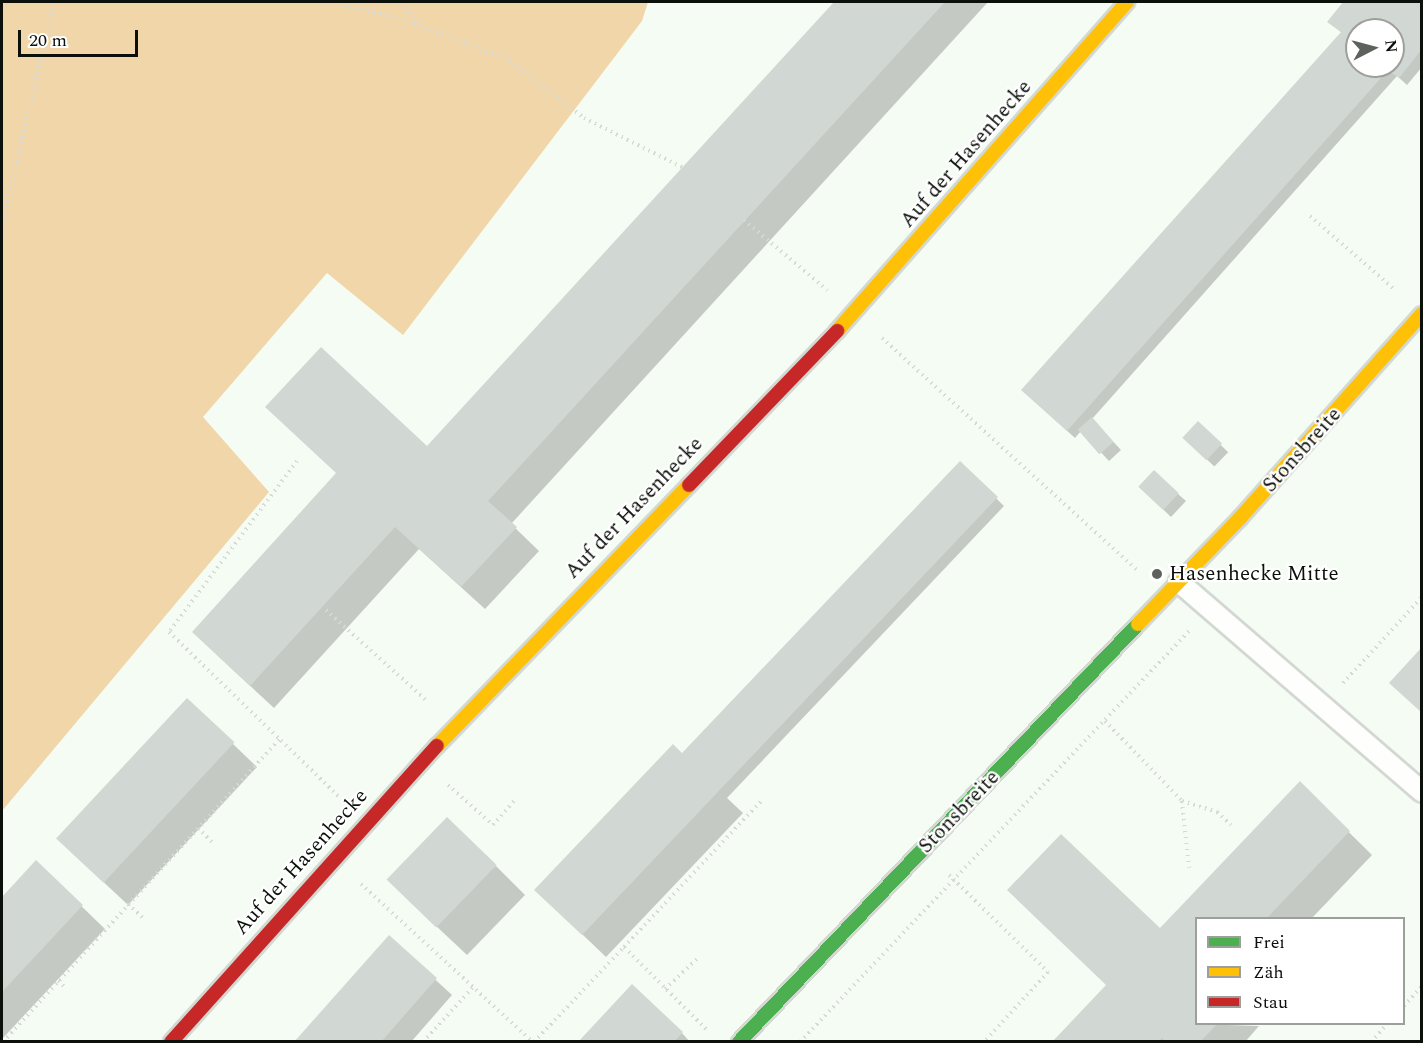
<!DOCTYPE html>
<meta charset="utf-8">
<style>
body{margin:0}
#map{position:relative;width:1423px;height:1043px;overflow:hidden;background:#f5fcf4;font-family:Spectral,serif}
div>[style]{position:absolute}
.forest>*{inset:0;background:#f1d6a9}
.shadow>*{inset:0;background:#0003;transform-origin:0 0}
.building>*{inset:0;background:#d1d8d3;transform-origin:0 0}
.path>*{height:4px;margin-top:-2px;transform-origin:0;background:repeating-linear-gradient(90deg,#d7d9d6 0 1.5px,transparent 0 6px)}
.roads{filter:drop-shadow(2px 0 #d3d8d2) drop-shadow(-2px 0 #d3d8d2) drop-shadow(0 2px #d3d8d2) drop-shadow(0 -2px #d3d8d2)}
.lane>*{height:20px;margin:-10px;padding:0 10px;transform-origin:10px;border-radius:10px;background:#fefffd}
.fast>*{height:14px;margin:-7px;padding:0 7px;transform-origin:7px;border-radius:7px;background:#4caf50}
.slow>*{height:14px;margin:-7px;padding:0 7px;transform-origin:7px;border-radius:7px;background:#ffc107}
.jam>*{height:14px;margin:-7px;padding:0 7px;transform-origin:7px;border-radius:7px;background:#c62828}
.dots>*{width:16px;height:16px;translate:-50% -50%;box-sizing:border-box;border:3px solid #fff;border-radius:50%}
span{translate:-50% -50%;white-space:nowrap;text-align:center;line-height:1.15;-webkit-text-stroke:4.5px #fff;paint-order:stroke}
.street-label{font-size:21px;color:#0b100a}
.poi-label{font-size:21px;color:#0b100a}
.left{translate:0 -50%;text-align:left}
.frame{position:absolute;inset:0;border:3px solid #0b100a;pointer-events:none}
.legend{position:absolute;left:1195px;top:917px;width:210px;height:108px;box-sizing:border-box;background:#fff;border:2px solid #9d9f9d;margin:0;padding:8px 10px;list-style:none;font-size:18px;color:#0b100a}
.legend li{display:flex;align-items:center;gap:12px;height:30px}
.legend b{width:30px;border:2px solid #9d9f9d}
.north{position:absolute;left:1345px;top:18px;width:60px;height:60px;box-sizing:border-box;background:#fff;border:2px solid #9d9f9d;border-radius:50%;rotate:84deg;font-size:16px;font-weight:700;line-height:24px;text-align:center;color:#0b100a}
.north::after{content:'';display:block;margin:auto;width:21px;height:27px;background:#5d635c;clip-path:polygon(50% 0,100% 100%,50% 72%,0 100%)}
.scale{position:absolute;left:18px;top:30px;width:120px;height:27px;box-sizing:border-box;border:3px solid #0b100a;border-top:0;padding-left:8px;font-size:18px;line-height:21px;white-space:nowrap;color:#0b100a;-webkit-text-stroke:4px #fff;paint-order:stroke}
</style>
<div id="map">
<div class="forest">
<i style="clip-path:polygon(2px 2px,648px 2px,642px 21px,403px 335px,327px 273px,203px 417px,269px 492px,2px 811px)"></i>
</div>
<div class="shadow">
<i style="clip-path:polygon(836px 2px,988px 2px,511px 524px,539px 551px,485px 609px,419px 549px,274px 708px,217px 655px,338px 474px,267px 407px,427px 448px)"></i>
<i style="clip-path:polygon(evenodd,1345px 2px,1422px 2px,1422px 67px,1407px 85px,1397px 76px,1092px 419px,1121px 450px,1109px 461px,1081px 431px,1075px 438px,1031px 398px,1342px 33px,1329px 22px,1345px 2px,1357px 30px,1393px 30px,1393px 66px,1357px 66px,1357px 30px)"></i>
<i style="left:1198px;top:423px;width:42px;height:20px;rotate:44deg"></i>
<i style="clip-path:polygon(960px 463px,1004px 506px,727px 798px,743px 813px,606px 957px,560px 913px,683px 755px)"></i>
<i style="clip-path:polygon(1140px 487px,1178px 494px,1186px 501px,1171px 517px)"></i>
<i style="clip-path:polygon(187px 700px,257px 767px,128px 905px,81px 861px)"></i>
<i style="clip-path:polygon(1300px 784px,1372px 855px,1312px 918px,1196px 918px,1196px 1024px,1259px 1026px,1245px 1042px,1054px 1042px)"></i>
<i style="clip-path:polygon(36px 862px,105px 929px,2px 1039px,2px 899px)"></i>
<i style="clip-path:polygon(496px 866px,525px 895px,467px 955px,418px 909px)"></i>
<i style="clip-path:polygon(389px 937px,452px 995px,411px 1042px,295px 1042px)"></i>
<i style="clip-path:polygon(682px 1033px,690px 1042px,580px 1042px)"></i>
</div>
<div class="building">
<i style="clip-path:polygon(834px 2px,945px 2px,488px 501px,517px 527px,461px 587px,395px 527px,250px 686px,192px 632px,336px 473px,265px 407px,321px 347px,427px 446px)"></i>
<i style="clip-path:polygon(evenodd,1343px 2px,1422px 2px,1422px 49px,1399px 78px,1388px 70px,1067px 431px,1021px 390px,1341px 32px,1327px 22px,1343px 2px,1357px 30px,1393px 30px,1393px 66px,1357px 66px,1357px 30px)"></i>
<i style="left:1092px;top:417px;width:33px;height:19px;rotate:49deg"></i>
<i style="left:1198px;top:421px;width:33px;height:23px;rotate:43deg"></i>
<i style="clip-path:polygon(960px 461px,998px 497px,582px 935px,534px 890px,673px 744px,682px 753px)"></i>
<i style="left:1154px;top:470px;width:34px;height:23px;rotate:43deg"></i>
<i style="clip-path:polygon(1422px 647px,1422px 713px,1389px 683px)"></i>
<i style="left:187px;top:698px;width:65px;height:192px;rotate:43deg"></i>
<i style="clip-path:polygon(1300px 781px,1350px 831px,1267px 918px,1196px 918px,1196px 1024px,1217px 1024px,1200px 1042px,1165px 1042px,1162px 1038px,1158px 1042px,1052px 1042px,1106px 985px,1007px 890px,1061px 834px,1160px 928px)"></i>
<i style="left:447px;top:817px;width:69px;height:87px;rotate:44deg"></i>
<i style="clip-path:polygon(36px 860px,83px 905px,2px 992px,2px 897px)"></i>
<i style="clip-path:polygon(389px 935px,437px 978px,381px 1042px,294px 1042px)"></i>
<i style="clip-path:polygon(632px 984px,683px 1032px,674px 1042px,578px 1042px)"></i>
</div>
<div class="path">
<i style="left:333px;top:2px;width:89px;rotate:14.3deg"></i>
<i style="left:402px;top:2px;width:29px;rotate:54deg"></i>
<i style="left:419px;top:25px;width:97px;rotate:21.3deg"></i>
<i style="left:509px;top:60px;width:95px;rotate:37.7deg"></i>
<i style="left:584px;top:118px;width:110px;rotate:26.6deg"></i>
<i style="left:1310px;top:216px;width:111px;rotate:41deg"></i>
<i style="left:744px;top:220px;width:109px;rotate:40.1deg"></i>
<i style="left:2px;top:225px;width:229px;rotate:-76.9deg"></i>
<i style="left:882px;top:338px;width:346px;rotate:42.3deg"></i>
<i style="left:297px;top:461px;width:214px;rotate:126.8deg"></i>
<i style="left:169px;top:632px;width:238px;rotate:44.1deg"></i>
<i style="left:326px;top:610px;width:137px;rotate:42deg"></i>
<i style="left:1343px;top:683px;width:117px;rotate:-47.4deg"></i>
<i style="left:1105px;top:721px;width:111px;rotate:46.1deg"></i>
<i style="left:1182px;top:801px;width:37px;rotate:17deg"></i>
<i style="left:1217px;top:812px;width:19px;rotate:43deg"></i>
<i style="left:448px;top:785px;width:60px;rotate:41.6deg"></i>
<i style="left:493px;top:825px;width:32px;rotate:-49deg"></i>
<i style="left:1182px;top:801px;width:67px;rotate:84deg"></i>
<i style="left:198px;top:828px;width:21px;rotate:45deg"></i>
<i style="left:949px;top:875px;width:139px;rotate:44.4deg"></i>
<i style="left:1048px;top:972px;width:95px;rotate:132.4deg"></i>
<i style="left:361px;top:884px;width:234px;rotate:42.6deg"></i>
<i style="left:128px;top:904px;width:22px;rotate:43deg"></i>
<i style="left:58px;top:981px;width:11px;rotate:41deg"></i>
<i style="left:665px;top:989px;width:44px;rotate:-43.2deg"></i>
<i style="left:1404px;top:1006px;width:27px;rotate:-48deg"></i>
<i style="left:706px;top:1029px;width:116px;rotate:-135deg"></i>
<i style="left:624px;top:947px;width:204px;rotate:-46.8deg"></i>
<i style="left:3px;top:1042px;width:411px;rotate:-47.6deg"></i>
<i style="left:423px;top:1042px;width:76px;rotate:-47.7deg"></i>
<i style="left:534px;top:1042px;width:131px;rotate:-46.5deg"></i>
<i style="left:800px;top:1042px;width:566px;rotate:-46.58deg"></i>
<i style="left:1371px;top:1042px;width:24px;rotate:-48deg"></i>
</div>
<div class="roads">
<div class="lane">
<i style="left:1179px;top:582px;width:321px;rotate:40.8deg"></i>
</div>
<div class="fast">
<i style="left:739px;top:1042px;width:578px;rotate:-46.33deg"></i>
</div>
<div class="slow">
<i style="left:837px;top:331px;width:439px;rotate:-48.6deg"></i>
<i style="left:1138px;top:624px;width:147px;rotate:-46.1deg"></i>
<i style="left:1240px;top:518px;width:273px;rotate:-48.3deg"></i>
<i style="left:437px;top:746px;width:363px;rotate:-46deg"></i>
</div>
<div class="jam">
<i style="left:689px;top:485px;width:214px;rotate:-46.1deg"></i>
<i style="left:171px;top:1042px;width:398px;rotate:-48.1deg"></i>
</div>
</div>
<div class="dots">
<i style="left:1157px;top:574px;background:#5d635c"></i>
</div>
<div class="street-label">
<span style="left:966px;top:154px;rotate:-49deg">Auf der Hasenhecke</span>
<span style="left:1302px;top:450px;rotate:-48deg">Stonsbreite</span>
<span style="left:634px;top:508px;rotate:-46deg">Auf der Hasenhecke</span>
<span style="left:959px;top:812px;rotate:-46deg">Stonsbreite</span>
<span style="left:301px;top:862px;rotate:-48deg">Auf der Hasenhecke</span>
</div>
<div class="poi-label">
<span class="left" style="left:1169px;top:574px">Hasenhecke Mitte</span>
</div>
<div class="frame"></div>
<ul class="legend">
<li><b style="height:8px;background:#4caf50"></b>Frei</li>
<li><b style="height:8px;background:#ffc107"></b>Zäh</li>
<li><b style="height:8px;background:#c62828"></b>Stau</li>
</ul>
<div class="north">N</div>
<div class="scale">20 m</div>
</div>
